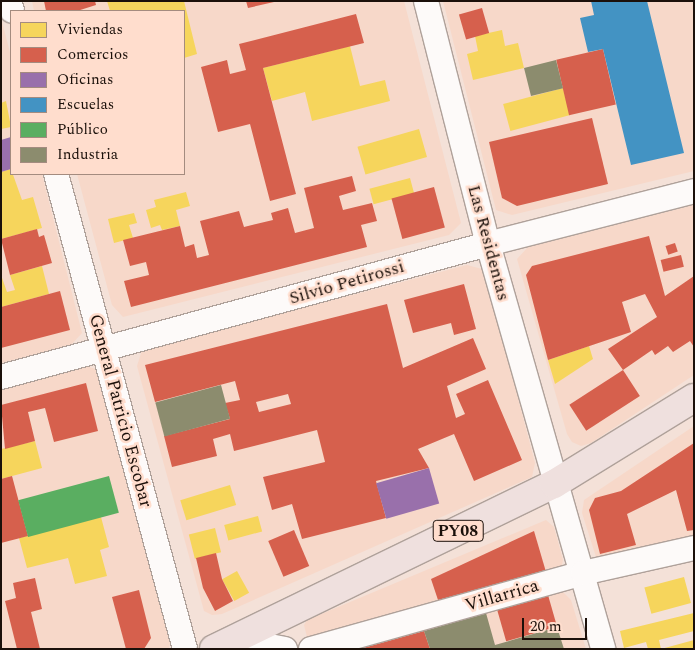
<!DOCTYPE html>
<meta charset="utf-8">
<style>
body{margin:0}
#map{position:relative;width:695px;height:650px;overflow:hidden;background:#f4e1d8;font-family:Spectral,serif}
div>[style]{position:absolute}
.built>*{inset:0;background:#f7d8c9}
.homes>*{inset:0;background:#f6d55c;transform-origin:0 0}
.shops>*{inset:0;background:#d6604d;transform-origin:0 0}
.offices>*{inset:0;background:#9970ab;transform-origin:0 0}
.schools>*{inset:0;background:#4393c3}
.public>*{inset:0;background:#5aae61;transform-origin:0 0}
.industry>*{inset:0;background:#8c8c6e;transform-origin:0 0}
.roads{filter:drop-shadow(1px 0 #afa19a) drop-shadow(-1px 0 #afa19a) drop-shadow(0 1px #afa19a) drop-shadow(0 -1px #afa19a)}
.minor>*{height:24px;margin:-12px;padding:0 12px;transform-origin:12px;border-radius:12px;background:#fdfaf9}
.highway>*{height:28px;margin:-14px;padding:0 14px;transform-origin:14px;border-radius:14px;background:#efe0de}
span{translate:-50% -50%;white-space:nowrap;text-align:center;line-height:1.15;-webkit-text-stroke:5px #ffddcd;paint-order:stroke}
.shield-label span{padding:1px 4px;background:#ffddcd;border:1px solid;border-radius:4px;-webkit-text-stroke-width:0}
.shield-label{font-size:16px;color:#1b100a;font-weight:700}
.street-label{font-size:18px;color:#1b100a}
.frame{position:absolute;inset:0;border:2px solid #1b100a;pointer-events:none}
.legend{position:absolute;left:10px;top:10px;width:175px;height:165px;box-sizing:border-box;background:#ffddcd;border:1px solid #a48b7f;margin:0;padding:6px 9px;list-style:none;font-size:15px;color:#1b100a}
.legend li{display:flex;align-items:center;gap:10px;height:25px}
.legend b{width:25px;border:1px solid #a48b7f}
.scale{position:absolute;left:522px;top:618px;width:65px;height:22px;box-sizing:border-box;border:2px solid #1b100a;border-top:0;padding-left:6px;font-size:15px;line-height:18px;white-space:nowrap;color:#1b100a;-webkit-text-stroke:4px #ffddcd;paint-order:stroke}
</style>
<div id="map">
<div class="built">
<i style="clip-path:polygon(32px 1px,404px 1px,461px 223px,449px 235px,123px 317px,112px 305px,77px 174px,184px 174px,184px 11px,34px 11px)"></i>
<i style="clip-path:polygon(443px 1px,694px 1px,694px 171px,512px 215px,496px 210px)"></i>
<i style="clip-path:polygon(1px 18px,11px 56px,11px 174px,42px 174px,82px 333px,71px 345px,1px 363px)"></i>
<i style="clip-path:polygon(694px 205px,694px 375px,591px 443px,581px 446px,572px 442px,567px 434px,517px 259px,528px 247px)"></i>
<i style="clip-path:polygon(467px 265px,482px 269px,486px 276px,535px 463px,532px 477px,222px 614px,212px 615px,204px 611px,137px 366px,142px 350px)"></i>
<i style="clip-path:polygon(85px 366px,100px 370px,171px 637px,169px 649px,1px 649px,1px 387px)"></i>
<i style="clip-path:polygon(694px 426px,694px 540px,603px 561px,596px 557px,582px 513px,584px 500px)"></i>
<i style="clip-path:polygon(546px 520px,554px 527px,563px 560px,561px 569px,309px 640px,307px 637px,304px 625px,307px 620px)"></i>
<i style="clip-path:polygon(560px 589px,571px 600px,586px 649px,345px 649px)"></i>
</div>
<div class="homes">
<i style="clip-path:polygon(107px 1px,184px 1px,197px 54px,184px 58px,184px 11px,110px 11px)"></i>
<i style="clip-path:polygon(502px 30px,505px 46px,518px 43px,524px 68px,473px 80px,467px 54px,478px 51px,475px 36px)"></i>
<i style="clip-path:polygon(350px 46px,360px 86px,385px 80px,390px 101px,312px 121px,305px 92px,272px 101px,263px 68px)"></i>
<i style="left:563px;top:88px;width:28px;height:62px;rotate:75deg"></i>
<i style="clip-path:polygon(6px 101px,11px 127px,1px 129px,1px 103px)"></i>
<i style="left:419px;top:129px;width:29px;height:64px;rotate:74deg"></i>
<i style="clip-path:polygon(11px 169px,22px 200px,33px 197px,42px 228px,1px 239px,1px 172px)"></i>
<i style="left:410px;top:178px;width:16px;height:42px;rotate:75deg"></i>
<i style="clip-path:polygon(186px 192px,190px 206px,176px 210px,180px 226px,162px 230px,160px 225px,151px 228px,146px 210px,156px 207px,154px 200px)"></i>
<i style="clip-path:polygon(134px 213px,137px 223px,129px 225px,133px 238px,114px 243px,108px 219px)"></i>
<i style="clip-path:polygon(42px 266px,49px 294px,1px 307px,1px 275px,7px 292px,15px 290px,10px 275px)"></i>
<i style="clip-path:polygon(589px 346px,593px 359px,555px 384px,548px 360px)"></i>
<i style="clip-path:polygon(35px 441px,42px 468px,1px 479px,1px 449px)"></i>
<i style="left:230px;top:485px;width:21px;height:52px;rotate:73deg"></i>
<i style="left:258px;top:516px;width:16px;height:35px;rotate:75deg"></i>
<i style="clip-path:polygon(101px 517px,109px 547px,100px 550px,107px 576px,75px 584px,68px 558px,27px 568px,19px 538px)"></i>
<i style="left:215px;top:528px;width:25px;height:27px;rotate:76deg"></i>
<i style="left:237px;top:571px;width:25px;height:17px;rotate:61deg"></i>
<i style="left:684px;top:577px;width:27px;height:41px;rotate:75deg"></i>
<i style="clip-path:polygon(694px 613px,694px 631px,659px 640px,661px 649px,694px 640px,694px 649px,648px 649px,646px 642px,624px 648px,620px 631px)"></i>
</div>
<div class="shops">
<i style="clip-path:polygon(44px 1px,95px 1px,96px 5px,77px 11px,46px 11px)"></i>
<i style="clip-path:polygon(246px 1px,274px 1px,274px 2px,248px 8px)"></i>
<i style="left:482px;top:8px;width:26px;height:24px;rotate:74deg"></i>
<i style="clip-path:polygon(356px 14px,364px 43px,263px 68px,296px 194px,270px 201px,250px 124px,218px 132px,201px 67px,227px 60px,230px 74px,246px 70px,239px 44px)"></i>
<i style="left:603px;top:49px;width:57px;height:48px;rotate:77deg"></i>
<i style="clip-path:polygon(592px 118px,608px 184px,517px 206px,502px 198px,489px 142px)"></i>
<i style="clip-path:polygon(352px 176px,356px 191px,339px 196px,343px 210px,372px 203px,377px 221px,361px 225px,367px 247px,131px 307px,124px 281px,149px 275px,146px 262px,130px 266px,123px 240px,180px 226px,185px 247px,194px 244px,197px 258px,209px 255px,200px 221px,239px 211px,244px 227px,273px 220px,271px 213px,288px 208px,295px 233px,314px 228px,304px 188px)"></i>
<i style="left:434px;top:187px;width:42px;height:44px;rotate:75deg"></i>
<i style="clip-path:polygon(37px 229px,39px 237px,44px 235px,52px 263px,10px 275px,1px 239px)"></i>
<i style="clip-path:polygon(649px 236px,665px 296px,694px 276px,694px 347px,690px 341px,673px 352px,668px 346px,655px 355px,652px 350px,623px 370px,608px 349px,657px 317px,645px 294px,622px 302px,631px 332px,548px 360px,526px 275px,532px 266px)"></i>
<i style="left:675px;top:243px;width:9px;height:10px;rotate:72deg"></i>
<i style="left:681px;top:255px;width:12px;height:21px;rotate:76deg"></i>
<i style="clip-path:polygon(464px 284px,476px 329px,454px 335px,451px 323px,413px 333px,404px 300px)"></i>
<i style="clip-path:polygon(60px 291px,70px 330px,1px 348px,1px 307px)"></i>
<i style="clip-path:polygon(evenodd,387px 304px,403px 368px,473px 338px,486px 369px,447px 386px,456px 418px,465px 414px,456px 394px,488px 380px,522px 460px,474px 481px,454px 434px,418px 449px,429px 468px,376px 481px,386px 518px,302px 539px,292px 504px,272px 510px,263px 477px,325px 462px,317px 430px,234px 451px,230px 434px,213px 439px,217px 456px,172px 467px,164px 436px,230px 419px,225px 403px,240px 400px,235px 381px,155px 402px,145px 365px,387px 304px,288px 394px,291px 404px,259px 412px,256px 402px,288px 394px)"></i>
<i style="left:623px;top:370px;width:31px;height:64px;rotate:57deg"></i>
<i style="clip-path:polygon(86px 383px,98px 431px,54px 442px,45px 408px,28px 412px,35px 441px,5px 449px,1px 405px)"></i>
<i style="clip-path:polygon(694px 443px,694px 530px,687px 531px,676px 490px,627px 514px,636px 545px,600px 554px,589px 510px,595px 498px,621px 491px)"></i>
<i style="clip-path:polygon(12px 476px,28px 536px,1px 543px,1px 479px)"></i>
<i style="left:294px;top:530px;width:39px;height:28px;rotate:67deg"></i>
<i style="clip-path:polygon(534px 531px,546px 572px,438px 600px,431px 579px)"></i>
<i style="clip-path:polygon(216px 553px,222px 579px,233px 601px,215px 611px,203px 588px,196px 558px)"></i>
<i style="clip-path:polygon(35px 578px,42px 609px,31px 612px,40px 649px,17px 649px,5px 601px,16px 598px,13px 583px)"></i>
<i style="clip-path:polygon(139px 590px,151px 638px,144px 649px,126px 649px,112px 597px)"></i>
<i style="left:548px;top:595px;width:33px;height:53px;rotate:74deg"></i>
<i style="clip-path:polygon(424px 631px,430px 649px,363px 649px,363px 648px)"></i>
</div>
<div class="offices">
<i style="clip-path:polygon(11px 137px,11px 169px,1px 172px,1px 140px)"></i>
<i style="left:429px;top:468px;width:37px;height:55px;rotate:74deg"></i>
</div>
<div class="schools">
<i style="clip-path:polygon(591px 1px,647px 1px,684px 153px,631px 165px,603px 49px,588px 52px,580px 18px,594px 15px)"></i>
</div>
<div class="public">
<i style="left:109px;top:476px;width:38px;height:94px;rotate:75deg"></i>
</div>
<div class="industry">
<i style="left:556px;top:60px;width:29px;height:33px;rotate:76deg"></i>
<i style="left:221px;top:385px;width:35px;height:68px;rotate:75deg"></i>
<i style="clip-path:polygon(486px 613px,495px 645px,557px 627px,564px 649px,430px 649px,424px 631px)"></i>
</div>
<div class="roads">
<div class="minor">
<i style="left:9px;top:1px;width:10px;rotate:73deg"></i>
<i style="left:426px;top:1px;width:251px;rotate:75.7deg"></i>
<i style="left:488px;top:244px;width:421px;rotate:74.1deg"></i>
<i style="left:56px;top:174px;width:492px;rotate:74.8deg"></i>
<i style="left:1px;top:377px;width:505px;rotate:-15.28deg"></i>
<i style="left:488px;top:244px;width:213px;rotate:-14.4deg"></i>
<i style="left:234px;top:639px;width:52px;rotate:11.1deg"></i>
<i style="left:311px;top:649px;width:282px;rotate:-15.6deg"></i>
<i style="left:583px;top:573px;width:114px;rotate:-12.7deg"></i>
</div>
<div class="highway">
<i style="left:214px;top:649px;width:378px;rotate:-25.9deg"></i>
<i style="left:554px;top:484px;width:164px;rotate:-31.6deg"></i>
</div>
</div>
<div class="shield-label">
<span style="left:458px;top:531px">PY08</span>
</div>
<div class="street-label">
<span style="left:488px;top:243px;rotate:75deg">Las Residentas</span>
<span style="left:347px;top:283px;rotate:-16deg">Silvio Petirossi</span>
<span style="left:120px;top:411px;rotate:75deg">General Patricio Escobar</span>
<span style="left:502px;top:596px;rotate:-16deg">Villarrica</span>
</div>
<div class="frame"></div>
<ul class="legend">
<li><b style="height:14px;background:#f6d55c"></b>Viviendas</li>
<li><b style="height:14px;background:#d6604d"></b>Comercios</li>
<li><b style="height:14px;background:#9970ab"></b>Oficinas</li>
<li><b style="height:14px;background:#4393c3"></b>Escuelas</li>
<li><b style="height:14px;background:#5aae61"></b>Público</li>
<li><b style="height:14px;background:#8c8c6e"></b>Industria</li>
</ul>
<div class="scale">20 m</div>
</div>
